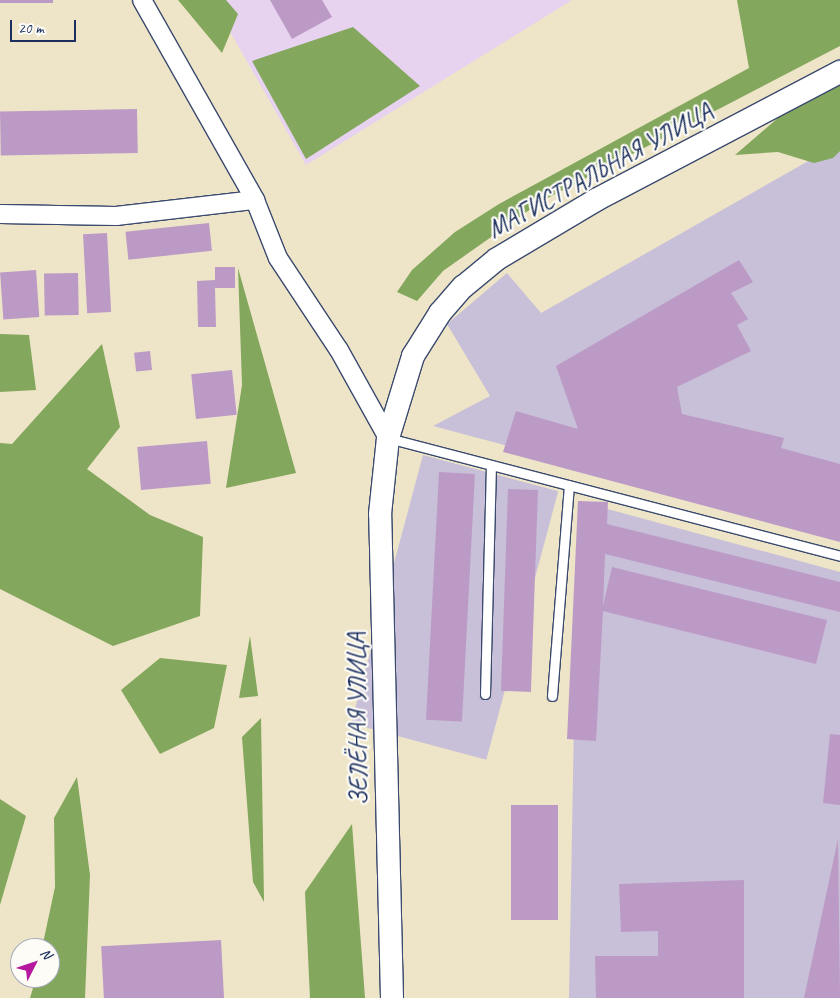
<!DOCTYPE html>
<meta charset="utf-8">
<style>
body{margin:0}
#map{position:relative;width:840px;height:998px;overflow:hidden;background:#eee5c8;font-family:Caveat,sans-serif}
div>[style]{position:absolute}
.built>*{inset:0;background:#e7d2ef}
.industrial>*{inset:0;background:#c8bfd8;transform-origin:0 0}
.forest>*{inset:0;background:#83a75c}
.building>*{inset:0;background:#bc9ac6;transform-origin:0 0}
.roads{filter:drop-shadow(1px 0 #3b4a6e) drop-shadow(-1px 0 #3b4a6e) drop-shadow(0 1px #3b4a6e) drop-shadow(0 -1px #3b4a6e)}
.service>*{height:9px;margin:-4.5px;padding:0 4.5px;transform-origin:4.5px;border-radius:4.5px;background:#fff}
.minor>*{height:18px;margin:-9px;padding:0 9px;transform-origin:9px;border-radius:9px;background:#fff}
.tertiary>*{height:22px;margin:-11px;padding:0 11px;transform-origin:11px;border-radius:11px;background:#fff}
span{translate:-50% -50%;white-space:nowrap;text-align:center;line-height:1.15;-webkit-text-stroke:4.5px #fdfcf7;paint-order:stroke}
.street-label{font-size:25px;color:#1b2f5e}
.north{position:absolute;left:10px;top:938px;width:50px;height:50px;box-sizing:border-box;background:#fdfcf7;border:1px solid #a3aaba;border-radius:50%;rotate:49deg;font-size:14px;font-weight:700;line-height:20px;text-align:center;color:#1b2f5e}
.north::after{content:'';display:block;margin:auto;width:18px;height:22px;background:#b5179e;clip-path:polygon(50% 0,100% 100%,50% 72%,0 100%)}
.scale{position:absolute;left:10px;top:20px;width:66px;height:22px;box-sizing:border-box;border:2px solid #1b2f5e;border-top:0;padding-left:6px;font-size:15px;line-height:18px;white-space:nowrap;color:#1b2f5e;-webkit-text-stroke:4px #fdfcf7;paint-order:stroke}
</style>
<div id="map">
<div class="built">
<i style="clip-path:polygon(212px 0,572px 0,306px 165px)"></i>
</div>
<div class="industrial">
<i style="clip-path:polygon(840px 143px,840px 534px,433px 426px,490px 396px,447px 324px,507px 273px,541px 313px)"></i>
<i style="left:423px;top:455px;width:140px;height:278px;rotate:15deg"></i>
<i style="clip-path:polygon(578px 501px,840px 572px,840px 998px,569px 998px)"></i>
</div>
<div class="forest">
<i style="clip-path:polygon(178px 0,226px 0,238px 14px,222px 53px)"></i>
<i style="clip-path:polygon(737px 0,840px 0,840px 46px,542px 201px,443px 271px,417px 301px,397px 292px,412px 270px,455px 232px,499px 204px,749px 68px)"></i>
<i style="clip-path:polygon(353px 27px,420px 86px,306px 159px,252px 61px)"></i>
<i style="clip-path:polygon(840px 82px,840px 151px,833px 158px,814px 163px,778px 152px,735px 155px,786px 111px)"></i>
<i style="clip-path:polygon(238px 268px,296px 473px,226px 488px,242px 385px)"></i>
<i style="clip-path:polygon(0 334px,29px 335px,36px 390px,0 392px)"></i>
<i style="clip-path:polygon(102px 344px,120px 427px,87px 469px,150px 515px,203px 537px,200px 616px,113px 646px,0 589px,0 443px,12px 444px)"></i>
<i style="clip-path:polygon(250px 636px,258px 696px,239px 698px)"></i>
<i style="clip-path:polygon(160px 658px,227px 665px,214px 728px,160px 754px,121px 690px)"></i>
<i style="clip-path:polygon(261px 718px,264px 901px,264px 902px,253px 882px,242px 737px)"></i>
<i style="clip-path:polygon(77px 777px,90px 875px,85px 998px,30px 998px,36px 978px,50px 978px,50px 948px,42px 948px,55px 887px,54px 818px)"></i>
<i style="clip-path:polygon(0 799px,26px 816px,0 905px)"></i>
<i style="clip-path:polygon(352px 824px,365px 998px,310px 998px,305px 892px)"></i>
</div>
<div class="building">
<i style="left:0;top:0;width:53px;height:3px"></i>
<i style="clip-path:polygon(270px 0,322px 0,332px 17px,292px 39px)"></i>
<i style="left:137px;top:109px;width:44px;height:137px;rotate:89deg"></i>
<i style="left:209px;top:223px;width:28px;height:84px;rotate:84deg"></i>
<i style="left:107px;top:233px;width:79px;height:24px;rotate:87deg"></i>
<i style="clip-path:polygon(739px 260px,753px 282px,731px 293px,748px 319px,737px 325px,751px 351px,677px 387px,682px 414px,784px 438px,781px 448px,840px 464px,840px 542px,503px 452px,516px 411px,578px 429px,556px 366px)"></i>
<i style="clip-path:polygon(215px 267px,235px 267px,235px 288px,215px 288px,216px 327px,198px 327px,197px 281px,215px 280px)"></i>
<i style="left:36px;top:270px;width:47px;height:36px;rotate:86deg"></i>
<i style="left:78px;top:273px;width:42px;height:34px;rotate:89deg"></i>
<i style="left:150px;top:351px;width:19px;height:16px;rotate:84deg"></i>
<i style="left:232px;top:370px;width:45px;height:41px;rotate:84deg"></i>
<i style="left:207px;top:441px;width:43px;height:70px;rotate:85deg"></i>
<i style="left:439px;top:472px;width:36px;height:248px;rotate:3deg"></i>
<i style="left:508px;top:489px;width:30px;height:202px;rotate:2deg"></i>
<i style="clip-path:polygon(578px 501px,608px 502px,607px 524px,840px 582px,840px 612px,605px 554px,603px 606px,612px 567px,827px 620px,816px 664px,603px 611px,596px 741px,567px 739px)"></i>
<i style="clip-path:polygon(830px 734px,840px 735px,840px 805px,823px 803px)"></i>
<i style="left:511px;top:805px;width:47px;height:115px"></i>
<i style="clip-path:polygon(838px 839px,840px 998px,804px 998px)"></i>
<i style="clip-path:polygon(744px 880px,744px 998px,596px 998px,595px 956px,658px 956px,658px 931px,621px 932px,619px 884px)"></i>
<i style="left:221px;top:940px;width:58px;height:120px;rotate:87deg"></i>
</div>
<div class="roads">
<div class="service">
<i style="left:388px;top:438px;width:467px;rotate:14.6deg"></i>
<i style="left:485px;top:694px;width:229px;rotate:-88.5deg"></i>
<i style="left:552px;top:696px;width:211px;rotate:-85.4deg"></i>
</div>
<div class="minor">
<i style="left:142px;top:0;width:230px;rotate:60.5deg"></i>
<i style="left:255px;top:200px;width:62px;rotate:68.4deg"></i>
<i style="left:278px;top:258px;width:110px;rotate:56.5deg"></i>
<i style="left:339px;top:350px;width:101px;rotate:60.9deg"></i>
<i style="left:0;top:214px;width:116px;rotate:1deg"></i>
<i style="left:116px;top:216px;width:140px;rotate:-6.6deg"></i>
</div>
<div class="tertiary">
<i style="left:392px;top:998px;width:484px;rotate:-91.4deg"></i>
<i style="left:380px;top:514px;width:76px;rotate:-84deg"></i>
<i style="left:388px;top:438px;width:86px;rotate:-73deg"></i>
<i style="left:413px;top:356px;width:51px;rotate:-57.9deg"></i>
<i style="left:440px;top:313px;width:35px;rotate:-49deg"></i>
<i style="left:463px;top:287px;width:44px;rotate:-39.5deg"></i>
<i style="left:497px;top:259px;width:115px;rotate:-30.8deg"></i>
<i style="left:596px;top:200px;width:276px;rotate:-27.7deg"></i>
</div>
</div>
<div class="street-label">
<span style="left:600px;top:171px;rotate:-29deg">МАГИСТРАЛЬНАЯ УЛИЦА</span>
<span style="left:358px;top:719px;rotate:-91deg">ЗЕЛЁНАЯ УЛИЦА</span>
</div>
<div class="north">N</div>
<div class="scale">20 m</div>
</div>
